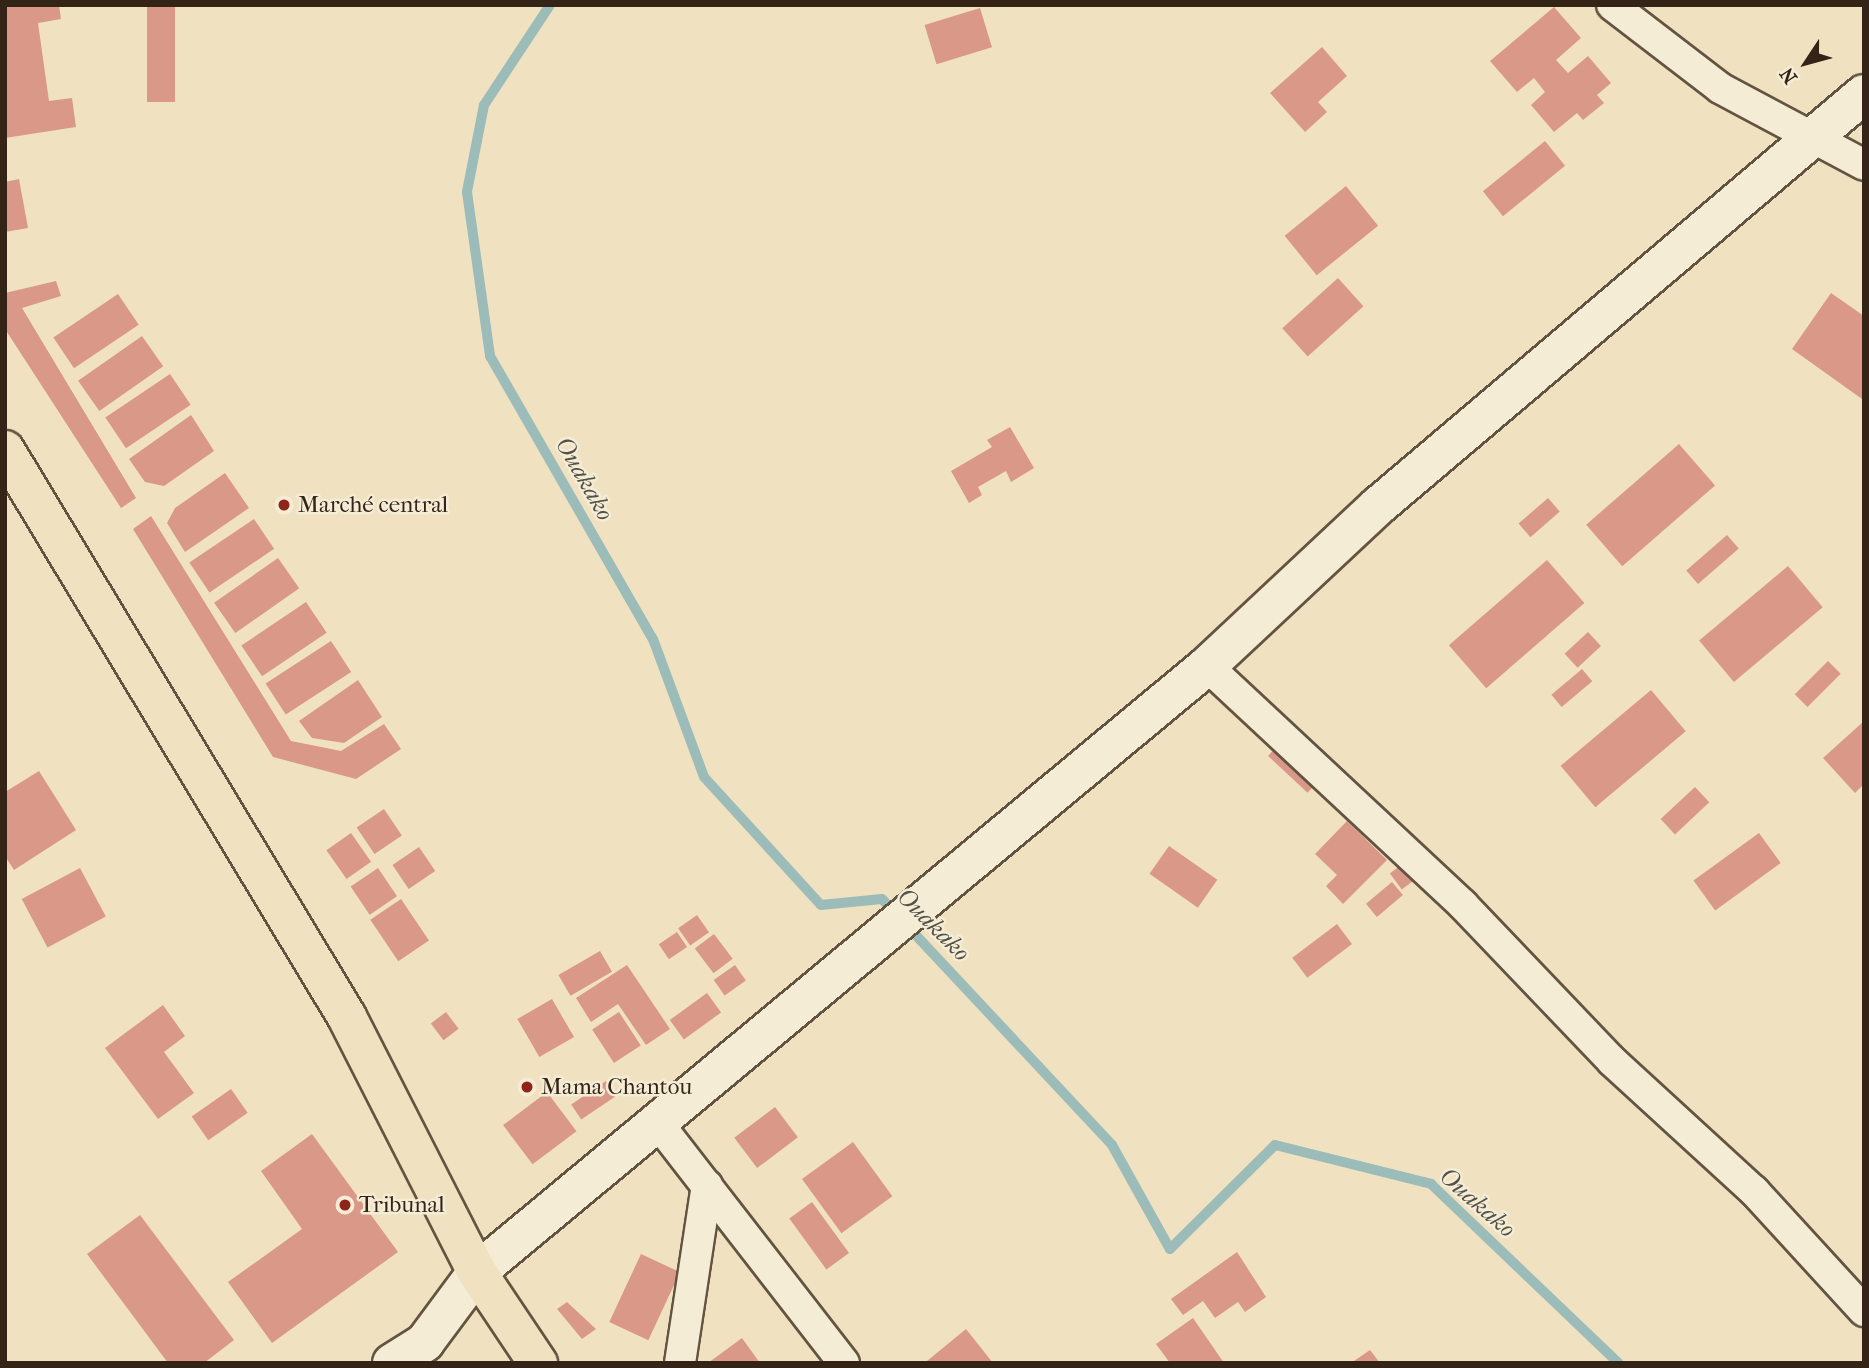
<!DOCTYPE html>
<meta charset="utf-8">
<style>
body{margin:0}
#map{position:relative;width:1869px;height:1368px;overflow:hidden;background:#f0e2c0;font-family:"IM FELL French Canon",serif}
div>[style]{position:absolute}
.stream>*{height:10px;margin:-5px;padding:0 5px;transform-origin:5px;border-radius:5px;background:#9cbcb9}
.building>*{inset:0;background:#da9888;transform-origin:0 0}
.roads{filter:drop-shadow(2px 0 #635441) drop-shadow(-2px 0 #635441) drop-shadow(0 2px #635441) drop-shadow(0 -2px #635441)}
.street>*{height:30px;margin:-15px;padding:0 15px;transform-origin:15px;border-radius:15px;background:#f5ecd6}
.secondary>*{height:38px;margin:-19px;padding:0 19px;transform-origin:19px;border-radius:19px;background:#f5ecd6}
.primary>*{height:38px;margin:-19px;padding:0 19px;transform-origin:19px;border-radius:19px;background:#f0e2c0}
.dots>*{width:19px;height:19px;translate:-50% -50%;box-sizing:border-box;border:4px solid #f5ecd6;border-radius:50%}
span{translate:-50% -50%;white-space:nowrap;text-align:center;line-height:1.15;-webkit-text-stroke:5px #f5ecd6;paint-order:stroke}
.poi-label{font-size:23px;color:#342417}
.left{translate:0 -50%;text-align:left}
.water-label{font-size:24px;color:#535248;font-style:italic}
.frame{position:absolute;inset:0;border:7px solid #342417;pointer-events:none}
.north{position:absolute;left:1771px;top:28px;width:70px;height:70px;-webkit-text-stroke:5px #f5ecd6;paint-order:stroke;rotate:234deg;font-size:19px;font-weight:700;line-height:28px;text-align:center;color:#342417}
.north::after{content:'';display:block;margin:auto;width:24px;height:32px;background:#342417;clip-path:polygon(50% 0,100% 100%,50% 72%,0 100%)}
</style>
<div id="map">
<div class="stream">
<i style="left:550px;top:5px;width:120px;rotate:123.4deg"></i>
<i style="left:484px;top:105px;width:89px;rotate:101.1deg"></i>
<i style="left:467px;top:192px;width:166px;rotate:82deg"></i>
<i style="left:490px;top:356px;width:327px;rotate:60.1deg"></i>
<i style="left:653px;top:639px;width:147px;rotate:69.7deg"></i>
<i style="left:704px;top:777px;width:173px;rotate:47.6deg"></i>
<i style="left:821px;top:905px;width:61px;rotate:-5.6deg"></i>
<i style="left:882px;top:899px;width:337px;rotate:46.9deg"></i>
<i style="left:1112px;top:1145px;width:119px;rotate:60.9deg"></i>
<i style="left:1170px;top:1249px;width:148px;rotate:-44.7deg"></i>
<i style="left:1275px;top:1145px;width:161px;rotate:14deg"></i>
<i style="left:1431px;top:1184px;width:259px;rotate:43.7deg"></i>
</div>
<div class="building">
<i style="clip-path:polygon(5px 5px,59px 5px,61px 19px,38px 23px,49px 101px,72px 98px,76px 127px,5px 138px)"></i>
<i style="left:147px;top:5px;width:28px;height:97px"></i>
<i style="clip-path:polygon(1554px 7px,1581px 38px,1556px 60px,1568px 73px,1588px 56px,1611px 83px,1597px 95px,1604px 103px,1583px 120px,1577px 113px,1554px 132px,1531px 105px,1545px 92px,1534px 78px,1517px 92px,1490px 61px)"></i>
<i style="left:980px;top:8px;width:41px;height:58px;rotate:73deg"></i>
<i style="clip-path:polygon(1322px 47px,1347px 76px,1318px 102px,1327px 112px,1305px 132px,1270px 93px)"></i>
<i style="left:1545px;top:141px;width:32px;height:80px;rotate:51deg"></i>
<i style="clip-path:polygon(19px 179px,28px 228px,5px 232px,5px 182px)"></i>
<i style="left:1346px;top:186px;width:51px;height:79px;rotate:51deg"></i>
<i style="left:1338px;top:278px;width:38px;height:75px;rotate:48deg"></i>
<i style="clip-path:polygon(56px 281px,61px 296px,22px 308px,136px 498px,121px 508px,5px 329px,5px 293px)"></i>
<i style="clip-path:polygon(1831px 293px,1864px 316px,1862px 399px,1792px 349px)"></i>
<i style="left:118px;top:294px;width:37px;height:78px;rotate:56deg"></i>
<i style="left:142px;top:336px;width:37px;height:78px;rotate:55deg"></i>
<i style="left:170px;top:374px;width:37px;height:78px;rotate:56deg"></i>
<i style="clip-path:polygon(191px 415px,214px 451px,164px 486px,145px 482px,129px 459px)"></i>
<i style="clip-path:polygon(1010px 427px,1034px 468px,1011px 482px,1006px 471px,978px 487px,982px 495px,969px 503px,951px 471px,992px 447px,987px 440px)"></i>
<i style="left:1679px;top:444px;width:55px;height:123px;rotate:49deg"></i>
<i style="clip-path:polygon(225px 473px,249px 508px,185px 552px,167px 523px,175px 508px)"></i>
<i style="left:1548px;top:498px;width:18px;height:39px;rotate:49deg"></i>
<i style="clip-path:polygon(151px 516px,291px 741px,341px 751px,384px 724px,401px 749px,356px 779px,273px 757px,133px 529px)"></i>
<i style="left:254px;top:519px;width:36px;height:78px;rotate:56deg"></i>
<i style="left:1727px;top:535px;width:18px;height:54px;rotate:49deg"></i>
<i style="left:278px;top:558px;width:37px;height:78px;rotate:55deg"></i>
<i style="left:1547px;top:560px;width:57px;height:130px;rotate:49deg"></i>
<i style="left:1788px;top:566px;width:54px;height:116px;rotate:50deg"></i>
<i style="left:306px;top:602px;width:37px;height:78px;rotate:56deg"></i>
<i style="left:1588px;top:632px;width:19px;height:32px;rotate:47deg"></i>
<i style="left:331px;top:641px;width:37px;height:78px;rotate:57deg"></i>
<i style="left:1828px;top:661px;width:18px;height:47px;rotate:45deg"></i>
<i style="left:1582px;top:669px;width:16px;height:40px;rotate:50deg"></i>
<i style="clip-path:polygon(358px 680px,382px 717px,344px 743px,312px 738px,299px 721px)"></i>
<i style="left:1651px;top:690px;width:54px;height:118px;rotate:50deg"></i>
<i style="clip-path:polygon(1864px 721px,1864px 784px,1855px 793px,1823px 758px)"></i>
<i style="left:1281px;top:742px;width:54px;height:19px;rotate:43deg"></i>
<i style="clip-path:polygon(39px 771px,76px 830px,14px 870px,5px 856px,5px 792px)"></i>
<i style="left:1695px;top:787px;width:21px;height:47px;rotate:47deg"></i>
<i style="left:384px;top:809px;width:32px;height:33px;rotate:56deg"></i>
<i style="clip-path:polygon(1347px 821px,1387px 860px,1343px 904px,1326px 886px,1337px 875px,1315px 854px)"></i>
<i style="left:351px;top:833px;width:35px;height:30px;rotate:55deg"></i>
<i style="left:1759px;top:833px;width:37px;height:81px;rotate:54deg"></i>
<i style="left:1169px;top:846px;width:59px;height:34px;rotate:35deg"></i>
<i style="left:419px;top:847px;width:29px;height:32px;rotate:56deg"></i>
<i style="left:1401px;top:865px;width:20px;height:14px;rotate:53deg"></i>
<i style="left:80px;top:868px;width:55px;height:66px;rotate:62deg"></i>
<i style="left:378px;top:868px;width:34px;height:33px;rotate:56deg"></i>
<i style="left:1392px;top:882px;width:17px;height:34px;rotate:50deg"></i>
<i style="left:401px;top:899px;width:50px;height:37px;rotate:56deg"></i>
<i style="left:697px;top:915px;width:21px;height:23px;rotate:55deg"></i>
<i style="left:1337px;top:924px;width:25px;height:56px;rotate:53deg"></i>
<i style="left:677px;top:932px;width:18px;height:22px;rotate:56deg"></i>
<i style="left:714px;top:934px;width:31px;height:24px;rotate:53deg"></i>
<i style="left:600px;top:951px;width:24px;height:48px;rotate:60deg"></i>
<i style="clip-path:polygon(627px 965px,670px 1029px,646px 1045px,618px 1004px,591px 1022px,576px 998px)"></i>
<i style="left:735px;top:965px;width:19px;height:26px;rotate:55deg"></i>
<i style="left:707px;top:993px;width:24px;height:46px;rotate:54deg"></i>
<i style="left:552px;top:999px;width:44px;height:40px;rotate:60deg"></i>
<i style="clip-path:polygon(163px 1005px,185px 1036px,164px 1052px,194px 1093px,158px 1119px,105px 1048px)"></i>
<i style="left:446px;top:1012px;width:21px;height:19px;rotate:53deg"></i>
<i style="left:619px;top:1012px;width:40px;height:32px;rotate:57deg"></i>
<i style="left:606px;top:1081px;width:18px;height:42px;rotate:56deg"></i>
<i style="left:231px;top:1089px;width:29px;height:48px;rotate:55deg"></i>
<i style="left:547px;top:1092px;width:49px;height:55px;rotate:53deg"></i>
<i style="left:775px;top:1107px;width:38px;height:51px;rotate:53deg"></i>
<i style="clip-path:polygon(312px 1134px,398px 1252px,272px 1343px,228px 1282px,302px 1229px,261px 1171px)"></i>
<i style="left:853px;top:1142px;width:67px;height:63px;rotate:54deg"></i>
<i style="left:812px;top:1202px;width:63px;height:28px;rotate:54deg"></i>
<i style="clip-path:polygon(140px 1215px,234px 1340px,204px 1363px,168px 1363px,87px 1254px)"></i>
<i style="clip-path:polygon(1237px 1252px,1266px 1297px,1245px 1312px,1238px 1302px,1215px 1318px,1203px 1301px,1183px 1315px,1171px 1299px)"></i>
<i style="left:641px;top:1254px;width:43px;height:75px;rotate:25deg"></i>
<i style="clip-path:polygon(567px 1302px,596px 1329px,582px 1339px,557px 1309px)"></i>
<i style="clip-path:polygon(1193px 1318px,1224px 1363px,1170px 1363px,1156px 1344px)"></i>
<i style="clip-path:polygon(966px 1329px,993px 1363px,929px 1363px,927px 1361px)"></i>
<i style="clip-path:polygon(742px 1338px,760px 1363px,708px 1363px)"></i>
<i style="clip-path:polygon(1370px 1350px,1380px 1363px,1351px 1363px)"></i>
</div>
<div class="roads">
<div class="street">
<i style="left:1612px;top:5px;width:136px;rotate:37.5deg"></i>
<i style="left:1720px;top:88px;width:163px;rotate:28.1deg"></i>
<i style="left:1207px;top:666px;width:350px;rotate:43deg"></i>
<i style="left:1463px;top:905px;width:216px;rotate:46.3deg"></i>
<i style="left:1612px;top:1061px;width:193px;rotate:42.5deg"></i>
<i style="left:1754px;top:1191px;width:163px;rotate:47.5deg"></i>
<i style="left:657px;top:1122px;width:305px;rotate:52.2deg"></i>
<i style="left:680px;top:1363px;width:180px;rotate:-81.4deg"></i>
</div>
<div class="secondary">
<i style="left:392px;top:1363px;width:39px;rotate:-32deg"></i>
<i style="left:425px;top:1342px;width:87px;rotate:-53.4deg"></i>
<i style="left:477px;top:1272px;width:949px;rotate:-39.7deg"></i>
<i style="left:1207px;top:666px;width:234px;rotate:-43.1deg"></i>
<i style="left:1378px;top:506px;width:637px;rotate:-40.29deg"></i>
</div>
<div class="primary">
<i style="left:5px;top:450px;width:662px;rotate:58.9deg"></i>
<i style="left:347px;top:1017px;width:286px;rotate:63deg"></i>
<i style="left:477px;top:1272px;width:110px;rotate:56.2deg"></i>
</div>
</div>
<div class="dots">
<i style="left:284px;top:505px;background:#8f2418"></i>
<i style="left:527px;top:1087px;background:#8f2418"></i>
<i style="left:345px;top:1205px;background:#8f2418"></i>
</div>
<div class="poi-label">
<span class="left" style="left:298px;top:505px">Marché central</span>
<span class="left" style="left:541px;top:1087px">Mama Chantou</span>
<span class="left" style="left:359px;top:1205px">Tribunal</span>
</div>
<div class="water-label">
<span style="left:584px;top:479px;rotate:60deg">Ouakako</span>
<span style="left:933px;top:925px;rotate:45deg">Ouakako</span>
<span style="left:1477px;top:1203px;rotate:41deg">Ouakako</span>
</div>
<div class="frame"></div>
<div class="north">N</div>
</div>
